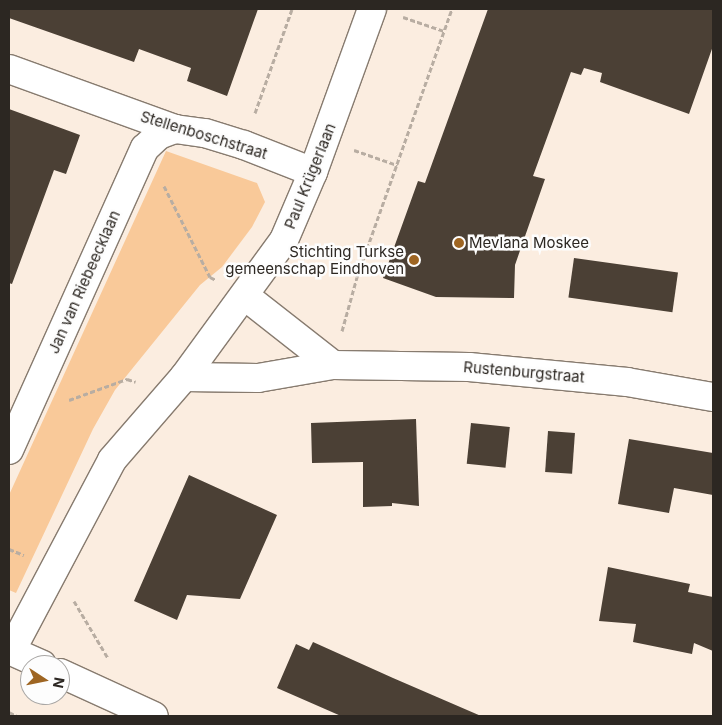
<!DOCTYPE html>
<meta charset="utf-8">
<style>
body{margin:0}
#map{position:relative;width:722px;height:725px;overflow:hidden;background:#fbede0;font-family:Inter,sans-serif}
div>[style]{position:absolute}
.green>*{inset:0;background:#f9c999}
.building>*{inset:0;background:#4b4035;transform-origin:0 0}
.path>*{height:3px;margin-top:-1.5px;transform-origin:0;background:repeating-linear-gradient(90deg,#b8ada2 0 5px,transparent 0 7.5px)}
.roads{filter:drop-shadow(1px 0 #877b6f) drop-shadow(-1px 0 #877b6f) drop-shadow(0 1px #877b6f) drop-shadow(0 -1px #877b6f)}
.street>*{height:28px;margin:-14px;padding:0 14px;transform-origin:14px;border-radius:14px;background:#fff}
.secondary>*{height:28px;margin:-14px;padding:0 14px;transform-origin:14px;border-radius:14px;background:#fff}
.dots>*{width:14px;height:14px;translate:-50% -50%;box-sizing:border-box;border:2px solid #fdfdfd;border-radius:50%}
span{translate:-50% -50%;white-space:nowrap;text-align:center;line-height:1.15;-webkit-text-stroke:5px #fdfdfd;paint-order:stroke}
.street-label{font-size:15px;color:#2c2722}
.poi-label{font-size:15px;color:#2c2722}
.left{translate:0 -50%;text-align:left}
.right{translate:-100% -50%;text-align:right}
.frame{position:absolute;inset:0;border:10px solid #2c2722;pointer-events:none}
.north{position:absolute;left:20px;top:655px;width:50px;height:50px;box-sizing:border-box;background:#fdfdfd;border:1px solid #a9a7a5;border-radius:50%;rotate:101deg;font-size:14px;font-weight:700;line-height:20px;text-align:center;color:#2c2722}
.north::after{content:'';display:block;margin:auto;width:18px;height:22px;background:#9e6522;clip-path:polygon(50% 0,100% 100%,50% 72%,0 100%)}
</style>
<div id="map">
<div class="green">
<i style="clip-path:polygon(166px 151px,257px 183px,265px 202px,252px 227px,222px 267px,200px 285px,115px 390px,93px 429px,16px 593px,9px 590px,9px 495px)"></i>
</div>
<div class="building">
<i style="clip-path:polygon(9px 9px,258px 9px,227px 96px,187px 81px,191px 68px,139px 49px,134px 62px,9px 18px)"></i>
<i style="clip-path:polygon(488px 9px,713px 9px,713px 46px,689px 114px,600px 82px,602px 73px,584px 68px,581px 75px,571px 72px,533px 176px,545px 179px,515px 265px,514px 298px,436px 297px,383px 278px,418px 181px,425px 183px)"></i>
<i style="clip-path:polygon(9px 109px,80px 135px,66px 174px,54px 170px,12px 284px,9px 283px)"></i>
<i style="left:574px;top:258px;width:105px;height:40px;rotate:8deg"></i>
<i style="clip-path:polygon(416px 419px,419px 506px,392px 503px,392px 506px,363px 507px,363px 462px,312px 463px,311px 423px)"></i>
<i style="left:471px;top:423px;width:39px;height:41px;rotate:6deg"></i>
<i style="left:548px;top:431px;width:27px;height:41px;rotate:4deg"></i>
<i style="clip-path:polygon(629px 439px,713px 453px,713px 495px,674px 488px,669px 513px,618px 504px)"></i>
<i style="clip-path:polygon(189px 475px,277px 515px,240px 599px,187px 595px,177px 620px,134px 601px)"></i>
<i style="clip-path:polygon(608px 567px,690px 584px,688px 592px,713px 597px,713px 651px,694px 643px,692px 654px,633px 642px,636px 624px,599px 621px)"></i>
<i style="clip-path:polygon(313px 642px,393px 678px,481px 716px,341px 716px,277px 688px,296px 644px,309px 650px)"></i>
</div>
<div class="path">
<i style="left:403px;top:17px;width:43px;rotate:18.9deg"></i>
<i style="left:255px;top:113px;width:110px;rotate:-70.4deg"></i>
<i style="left:354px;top:150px;width:46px;rotate:19.2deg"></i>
<i style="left:164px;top:186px;width:102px;rotate:63.2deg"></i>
<i style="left:210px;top:277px;width:7px;rotate:27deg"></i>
<i style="left:342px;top:331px;width:56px;rotate:-74.5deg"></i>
<i style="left:357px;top:277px;width:284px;rotate:-70.5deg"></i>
<i style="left:69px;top:400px;width:62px;rotate:-19.9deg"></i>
<i style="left:127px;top:379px;width:9px;rotate:18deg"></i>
<i style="left:9px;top:549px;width:16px;rotate:22deg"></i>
<i style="left:74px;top:601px;width:66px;rotate:59.2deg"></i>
<i style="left:9px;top:712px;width:9px;rotate:27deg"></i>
</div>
<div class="roads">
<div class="street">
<i style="left:9px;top:69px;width:177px;rotate:19.9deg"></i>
<i style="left:175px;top:129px;width:30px;rotate:8deg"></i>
<i style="left:205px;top:133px;width:41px;rotate:17.1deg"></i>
<i style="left:244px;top:145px;width:74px;rotate:21.4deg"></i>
<i style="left:245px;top:296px;width:112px;rotate:38.1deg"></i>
<i style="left:184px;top:377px;width:74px;rotate:0.8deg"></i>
<i style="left:258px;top:378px;width:76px;rotate:-9.8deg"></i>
<i style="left:333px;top:365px;width:136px;rotate:0.8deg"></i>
<i style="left:469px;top:367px;width:159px;rotate:5.4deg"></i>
<i style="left:627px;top:382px;width:87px;rotate:9.9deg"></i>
<i style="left:9px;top:450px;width:331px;rotate:-65.8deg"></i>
<i style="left:145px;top:148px;width:19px;rotate:-43deg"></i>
<i style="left:159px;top:135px;width:17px;rotate:-21deg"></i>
<i style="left:11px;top:651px;width:216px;rotate:-62.1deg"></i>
<i style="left:112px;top:460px;width:110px;rotate:-49.1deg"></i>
<i style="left:184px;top:377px;width:170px;rotate:-53.9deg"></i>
<i style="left:284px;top:240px;width:74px;rotate:-66.9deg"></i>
<i style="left:313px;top:172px;width:173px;rotate:-70.1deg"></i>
</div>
<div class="secondary">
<i style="left:9px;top:650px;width:36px;rotate:24deg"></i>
<i style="left:60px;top:673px;width:103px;rotate:24.6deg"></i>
</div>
</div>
<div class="dots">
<i style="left:459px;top:243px;background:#9e6522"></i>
<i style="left:414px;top:260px;background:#9e6522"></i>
</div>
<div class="street-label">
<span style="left:204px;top:135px;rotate:17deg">Stellenboschstraat</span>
<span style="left:310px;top:176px;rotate:-68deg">Paul Krügerlaan</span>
<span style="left:84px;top:282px;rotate:-66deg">Jan van Riebeecklaan</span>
<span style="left:524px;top:372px;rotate:5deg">Rustenburgstraat</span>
</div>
<div class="poi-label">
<span class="left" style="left:469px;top:243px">Mevlana Moskee</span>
<span class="right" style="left:404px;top:260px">Stichting Turkse<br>gemeenschap Eindhoven</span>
</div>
<div class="frame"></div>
<div class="north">N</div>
</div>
